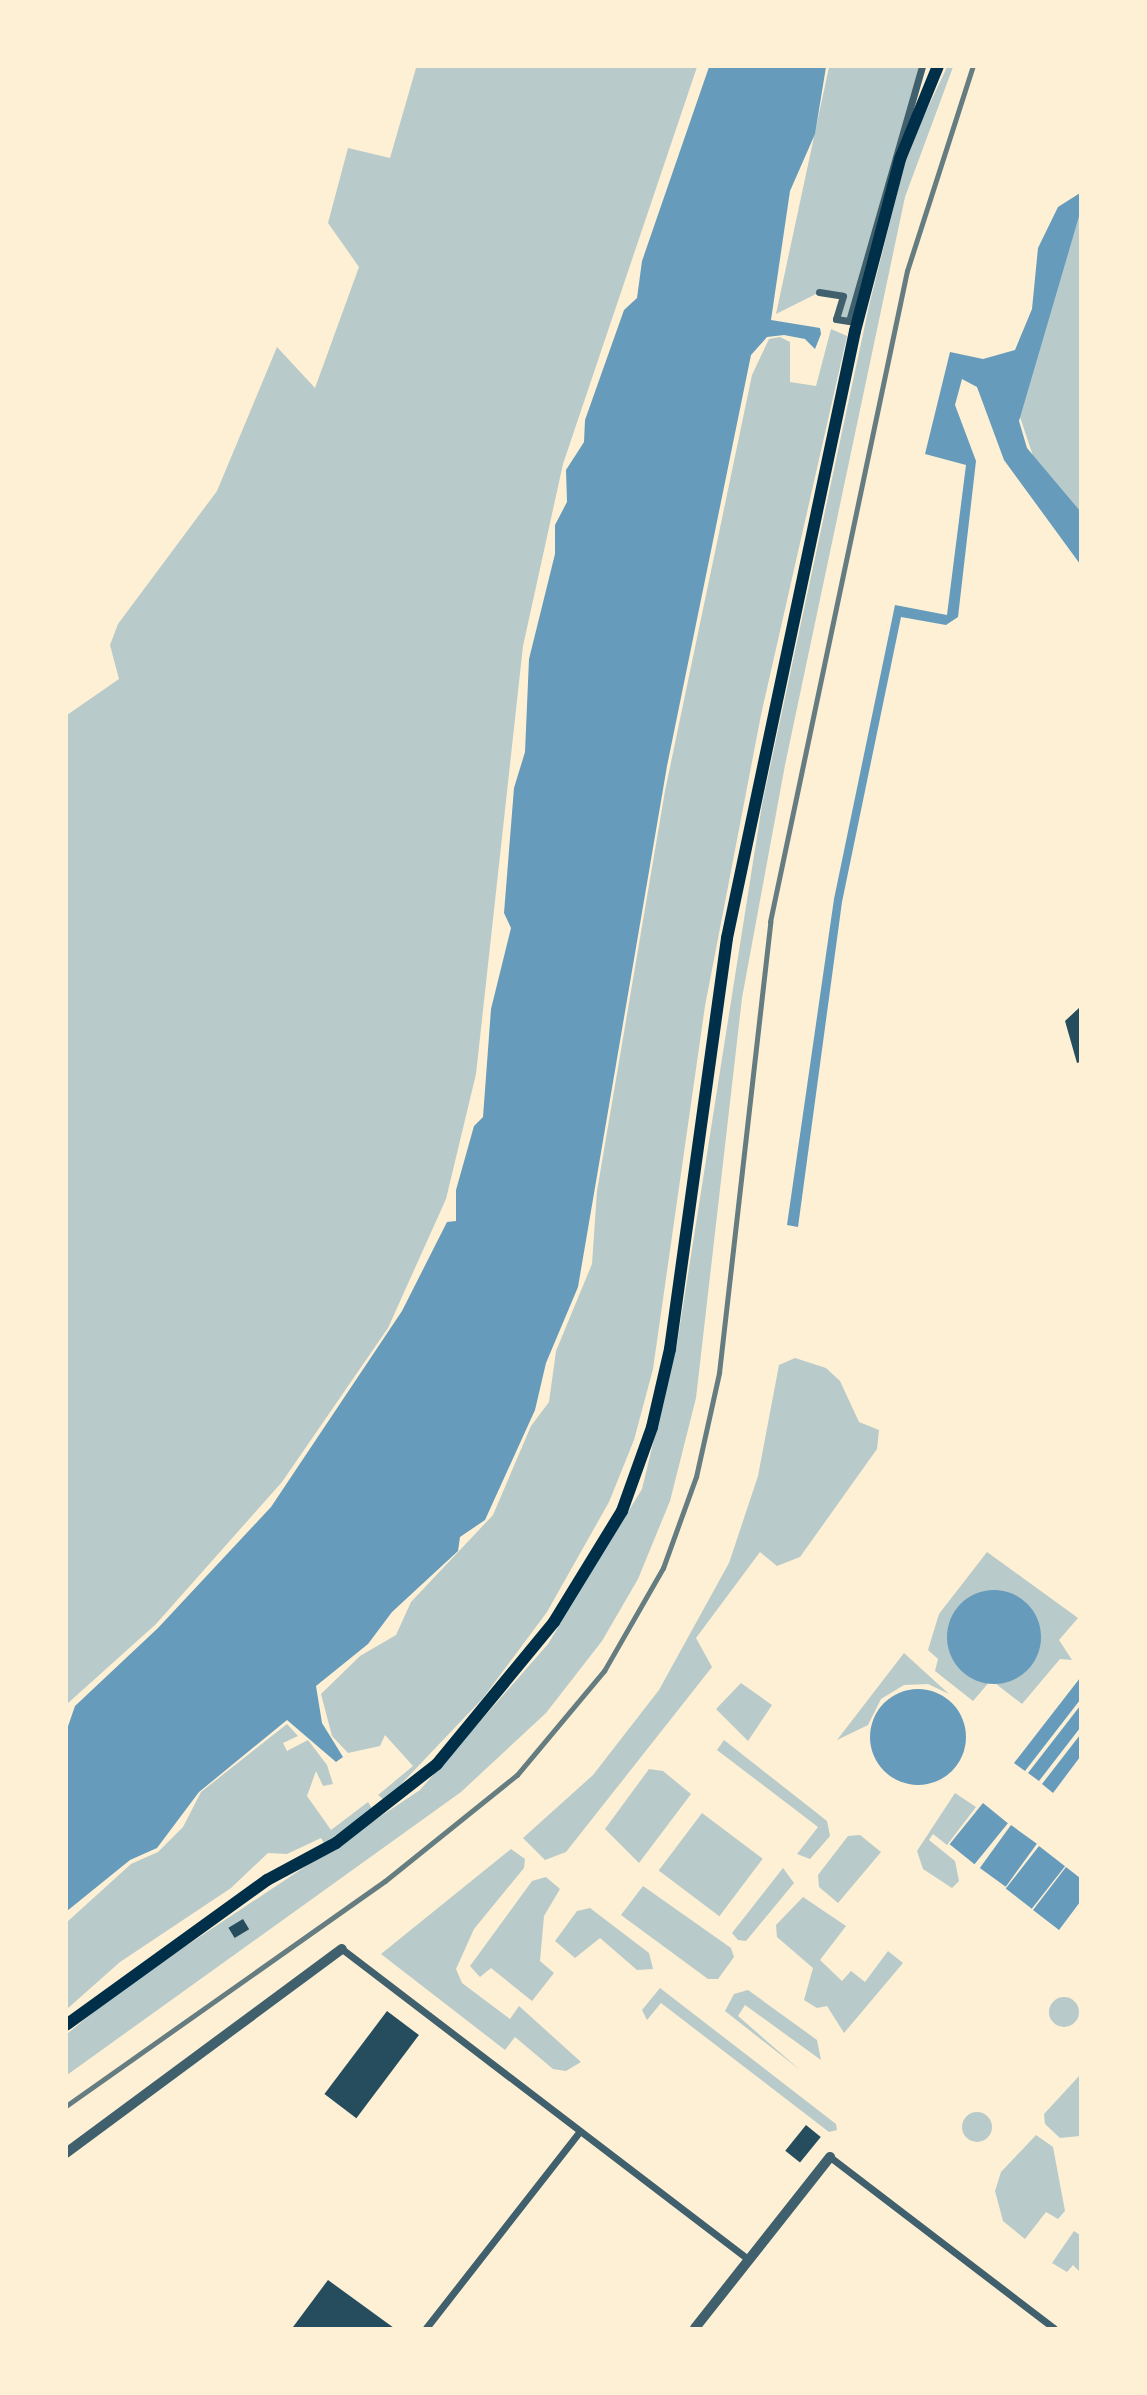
<!DOCTYPE html>
<style>
body{margin:0}
#map{position:relative;width:1147px;height:2395px;overflow:hidden;background:#fdf0d5;font-family:Figtree,sans-serif}
div>[style]{position:absolute}
.green>*{inset:0;background:#b9caca;transform-origin:0 0}
.round{border-radius:50%}
.water>*{inset:0;background:#669bbc;transform-origin:0 0}
.building>*{inset:0;background:#264d5e;transform-origin:0 0}
.minor>*{height:7px;margin:-3.5px;padding:0 3.5px;transform-origin:3.5px;border-radius:3.5px;background:#3f606c}
.tertiary>*{height:10px;margin:-5px;padding:0 5px;transform-origin:5px;border-radius:5px;background:#3f606c}
.secondary>*{height:12px;margin:-6px;padding:0 6px;transform-origin:6px;border-radius:6px;background:#003049}
.rail>*{height:4.5px;margin:-2.25px;padding:0 2.25px;transform-origin:2.25px;border-radius:2.25px;background:#657d81}
span{translate:-50% -50%;white-space:nowrap;text-align:center;line-height:1.15;-webkit-text-stroke:5px #fdf0d5;paint-order:stroke}
.frame{position:absolute;inset:0;border:68px solid #fdf0d5;pointer-events:none}
</style>
<div id="map">
<div class="green">
<i style="clip-path:polygon(426px 66px,697px 67px,563px 464px,523px 646px,476px 1074px,446px 1199px,388px 1328px,282px 1482px,156px 1624px,67px 1704px,67px 715px,119px 679px,110px 645px,118px 624px,217px 491px,277px 347px,315px 388px,359px 267px,328px 223px,348px 148px,390px 158px,416px 68px)"></i>
<i style="clip-path:polygon(829px 67px,922px 67px,849px 321px,836px 319px,842px 296px,820px 292px,776px 314px)"></i>
<i style="clip-path:polygon(947px 67px,953px 67px,905px 197px,785px 765px,742px 998px,696px 1398px,670px 1501px,638px 1579px,602px 1641px,546px 1713px,461px 1792px,67px 2075px,67px 2034px,120px 1990px,420px 1790px,548px 1644px,642px 1489px,677px 1344px,762px 805px,869px 306px,908px 150px)"></i>
<i style="clip-path:polygon(1080px 213px,1080px 515px,1033px 456px,1017px 408px)"></i>
<i style="clip-path:polygon(831px 329px,847px 336px,761px 715px,705px 1006px,653px 1369px,634px 1440px,609px 1502px,547px 1612px,483px 1698px,385px 1801px,378px 1795px,413px 1766px,385px 1735px,380px 1746px,348px 1753px,332px 1736px,321px 1694px,360px 1656px,396px 1635px,411px 1602px,493px 1515px,531px 1426px,549px 1402px,556px 1351px,592px 1264px,597px 1191px,665px 791px,752px 375px,769px 339px,780px 337px,790px 342px,790px 382px,816px 386px)"></i>
<i style="clip-path:polygon(795px 1358px,826px 1368px,840px 1381px,859px 1422px,879px 1430px,877px 1449px,800px 1557px,777px 1566px,760px 1552px,696px 1638px,712px 1667px,566px 1852px,545px 1860px,523px 1838px,593px 1775px,659px 1690px,729px 1563px,758px 1476px,779px 1365px)"></i>
<i style="clip-path:polygon(987px 1552px,1078px 1618px,1059px 1640px,1072px 1660px,1060px 1659px,1022px 1704px,991px 1680px,973px 1701px,935px 1671px,938px 1659px,928px 1650px,939px 1614px)"></i>
<i style="clip-path:polygon(904px 1653px,949px 1694px,928px 1684px,904px 1685px,881px 1699px,868px 1725px,837px 1740px)"></i>
<i style="clip-path:polygon(741px 1683px,772px 1705px,748px 1741px,716px 1709px)"></i>
<i style="clip-path:polygon(287px 1724px,298px 1736px,283px 1743px,287px 1751px,308px 1740px,327px 1765px,333px 1784px,323px 1786px,316px 1771px,307px 1796px,331px 1830px,368px 1802px,373px 1810px,324px 1843px,321px 1838px,287px 1854px,268px 1853px,231px 1888px,120px 1962px,67px 2009px,67px 1922px,131px 1864px,158px 1852px,183px 1827px,201px 1792px)"></i>
<i style="clip-path:polygon(724px 1740px,827px 1821px,830px 1836px,810px 1859px,797px 1854px,818px 1827px,717px 1750px)"></i>
<i style="clip-path:polygon(649px 1769px,663px 1771px,691px 1794px,639px 1863px,605px 1829px)"></i>
<i style="clip-path:polygon(955px 1793px,976px 1807px,947px 1845px,933px 1834px,929px 1840px,955px 1861px,959px 1881px,952px 1888px,923px 1869px,917px 1851px)"></i>
<i style="left:702px;top:1813px;width:76px;height:72px;rotate:37deg"></i>
<i style="clip-path:polygon(860px 1835px,881px 1852px,838px 1903px,819px 1887px,818px 1875px,848px 1836px)"></i>
<i style="clip-path:polygon(511px 1849px,525px 1859px,524px 1868px,474px 1929px,456px 1969px,462px 1983px,510px 2019px,519px 2006px,581px 2062px,566px 2071px,553px 2069px,515px 2037px,505px 2050px,381px 1954px)"></i>
<i style="clip-path:polygon(783px 1868px,794px 1883px,746px 1941px,738px 1940px,732px 1933px)"></i>
<i style="clip-path:polygon(546px 1877px,560px 1889px,544px 1916px,540px 1961px,554px 1973px,532px 2001px,491px 1968px,480px 1977px,470px 1966px,532px 1881px)"></i>
<i style="clip-path:polygon(643px 1886px,731px 1948px,734px 1957px,718px 1979px,708px 1979px,621px 1915px)"></i>
<i style="clip-path:polygon(803px 1897px,846px 1926px,820px 1960px,842px 1981px,851px 1971px,865px 1982px,888px 1951px,903px 1963px,844px 2033px,827px 2006px,817px 2008px,804px 2000px,813px 1968px,777px 1937px,776px 1925px)"></i>
<i style="clip-path:polygon(590px 1908px,649px 1953px,653px 1969px,637px 1970px,600px 1938px,575px 1958px,555px 1941px,577px 1911px)"></i>
<i style="clip-path:polygon(660px 1988px,836px 2124px,837px 2130px,829px 2132px,661px 2003px,647px 2020px,642px 2010px)"></i>
<i style="clip-path:polygon(748px 1990px,817px 2040px,821px 2060px,745px 2005px,738px 2016px,800px 2070px,725px 2011px,734px 1994px)"></i>
<i class="round" style="left:1049px;top:1997px;width:30px;height:30px"></i>
<i style="clip-path:polygon(1080px 2075px,1080px 2136px,1060px 2138px,1045px 2124px,1044px 2114px)"></i>
<i class="round" style="left:962px;top:2112px;width:30px;height:30px"></i>
<i style="clip-path:polygon(1036px 2135px,1053px 2147px,1065px 2211px,1058px 2219px,1046px 2212px,1025px 2239px,1003px 2221px,995px 2191px,1001px 2172px)"></i>
<i style="clip-path:polygon(1074px 2231px,1080px 2235px,1080px 2272px,1073px 2265px,1067px 2272px,1052px 2263px)"></i>
</div>
<div class="water">
<i style="clip-path:polygon(709px 67px,826px 67px,815px 134px,790px 191px,771px 320px,820px 328px,821px 334px,815px 349px,805px 339px,784px 335px,767px 337px,751px 355px,667px 766px,578px 1287px,546px 1363px,535px 1410px,485px 1520px,460px 1537px,458px 1551px,392px 1612px,368px 1644px,316px 1686px,322px 1723px,343px 1757px,336px 1762px,287px 1720px,199px 1792px,157px 1848px,130px 1860px,67px 1911px,66px 1732px,75px 1706px,158px 1628px,271px 1507px,402px 1311px,447px 1222px,456px 1221px,456px 1190px,474px 1126px,483px 1117px,491px 1009px,511px 928px,504px 913px,514px 788px,525px 752px,529px 659px,555px 554px,555px 525px,567px 502px,566px 470px,584px 442px,585px 420px,624px 310px,637px 298px,642px 261px)"></i>
<i style="clip-path:polygon(1080px 193px,1080px 213px,1019px 421px,1027px 448px,1080px 511px,1080px 564px,1004px 460px,977px 387px,962px 379px,955px 405px,976px 461px,958px 617px,946px 625px,901px 617px,842px 902px,798px 1227px,787px 1225px,834px 899px,895px 605px,947px 615px,966px 465px,925px 454px,950px 352px,983px 359px,1015px 350px,1032px 309px,1038px 248px,1058px 207px)"></i>
<i class="round" style="left:947px;top:1590px;width:94px;height:94px"></i>
<i style="clip-path:polygon(1080px 1678px,1080px 1700px,1025px 1771px,1014px 1763px)"></i>
<i class="round" style="left:870px;top:1689px;width:96px;height:96px"></i>
<i style="clip-path:polygon(1080px 1706px,1080px 1728px,1039px 1781px,1028px 1773px)"></i>
<i style="clip-path:polygon(1080px 1735px,1080px 1757px,1053px 1793px,1042px 1784px)"></i>
<i style="left:983px;top:1803px;width:32px;height:53px;rotate:39deg"></i>
<i style="left:1011px;top:1825px;width:32px;height:53px;rotate:36deg"></i>
<i style="left:1039px;top:1846px;width:33px;height:54px;rotate:38deg"></i>
<i style="clip-path:polygon(1066px 1867px,1080px 1878px,1080px 1902px,1059px 1930px,1033px 1910px)"></i>
</div>
<div class="building">
<i style="clip-path:polygon(1080px 1007px,1080px 1062px,1077px 1063px,1065px 1021px)"></i>
<i style="left:243px;top:1919px;width:12px;height:17px;rotate:59deg"></i>
<i style="left:387px;top:2011px;width:40px;height:104px;rotate:37deg"></i>
<i style="left:806px;top:2125px;width:19px;height:33px;rotate:39deg"></i>
<i style="clip-path:polygon(328px 2280px,394px 2328px,293px 2327px)"></i>
</div>
<div class="minor">
<i style="left:819px;top:292px;width:24px;rotate:9deg"></i>
<i style="left:843px;top:296px;width:24px;rotate:107deg"></i>
<i style="left:836px;top:319px;width:13px;rotate:9deg"></i>
<i style="left:849px;top:321px;width:265px;rotate:-74deg"></i>
<i style="left:342px;top:1949px;width:512px;rotate:37.38deg"></i>
<i style="left:830px;top:2157px;width:282px;rotate:37.4deg"></i>
<i style="left:426px;top:2328px;width:249px;rotate:-52deg"></i>
</div>
<div class="tertiary">
<i style="left:66px;top:2153px;width:343px;rotate:-36.5deg"></i>
<i style="left:695px;top:2328px;width:218px;rotate:-51.7deg"></i>
</div>
<div class="secondary">
<i style="left:66px;top:2025px;width:248px;rotate:-35.8deg"></i>
<i style="left:267px;top:1880px;width:78px;rotate:-28.2deg"></i>
<i style="left:336px;top:1843px;width:128px;rotate:-38deg"></i>
<i style="left:437px;top:1764px;width:184px;rotate:-50.5deg"></i>
<i style="left:554px;top:1622px;width:130px;rotate:-58.5deg"></i>
<i style="left:622px;top:1511px;width:89px;rotate:-70.3deg"></i>
<i style="left:652px;top:1427px;width:80px;rotate:-77deg"></i>
<i style="left:670px;top:1349px;width:415px;rotate:-82.1deg"></i>
<i style="left:727px;top:938px;width:620px;rotate:-78.09deg"></i>
<i style="left:855px;top:331px;width:178px;rotate:-75.3deg"></i>
<i style="left:900px;top:159px;width:100px;rotate:-67.8deg"></i>
</div>
<div class="rail">
<i style="left:66px;top:2106px;width:390px;rotate:-35.2deg"></i>
<i style="left:385px;top:1881px;width:169px;rotate:-38.8deg"></i>
<i style="left:517px;top:1775px;width:136px;rotate:-50.1deg"></i>
<i style="left:604px;top:1671px;width:119px;rotate:-60.2deg"></i>
<i style="left:663px;top:1568px;width:97px;rotate:-70.1deg"></i>
<i style="left:696px;top:1477px;width:107px;rotate:-77.5deg"></i>
<i style="left:719px;top:1373px;width:454px;rotate:-83.5deg"></i>
<i style="left:770px;top:922px;width:665px;rotate:-78.12deg"></i>
<i style="left:907px;top:271px;width:215px;rotate:-72.2deg"></i>
</div>
<div class="frame"></div>
</div>
